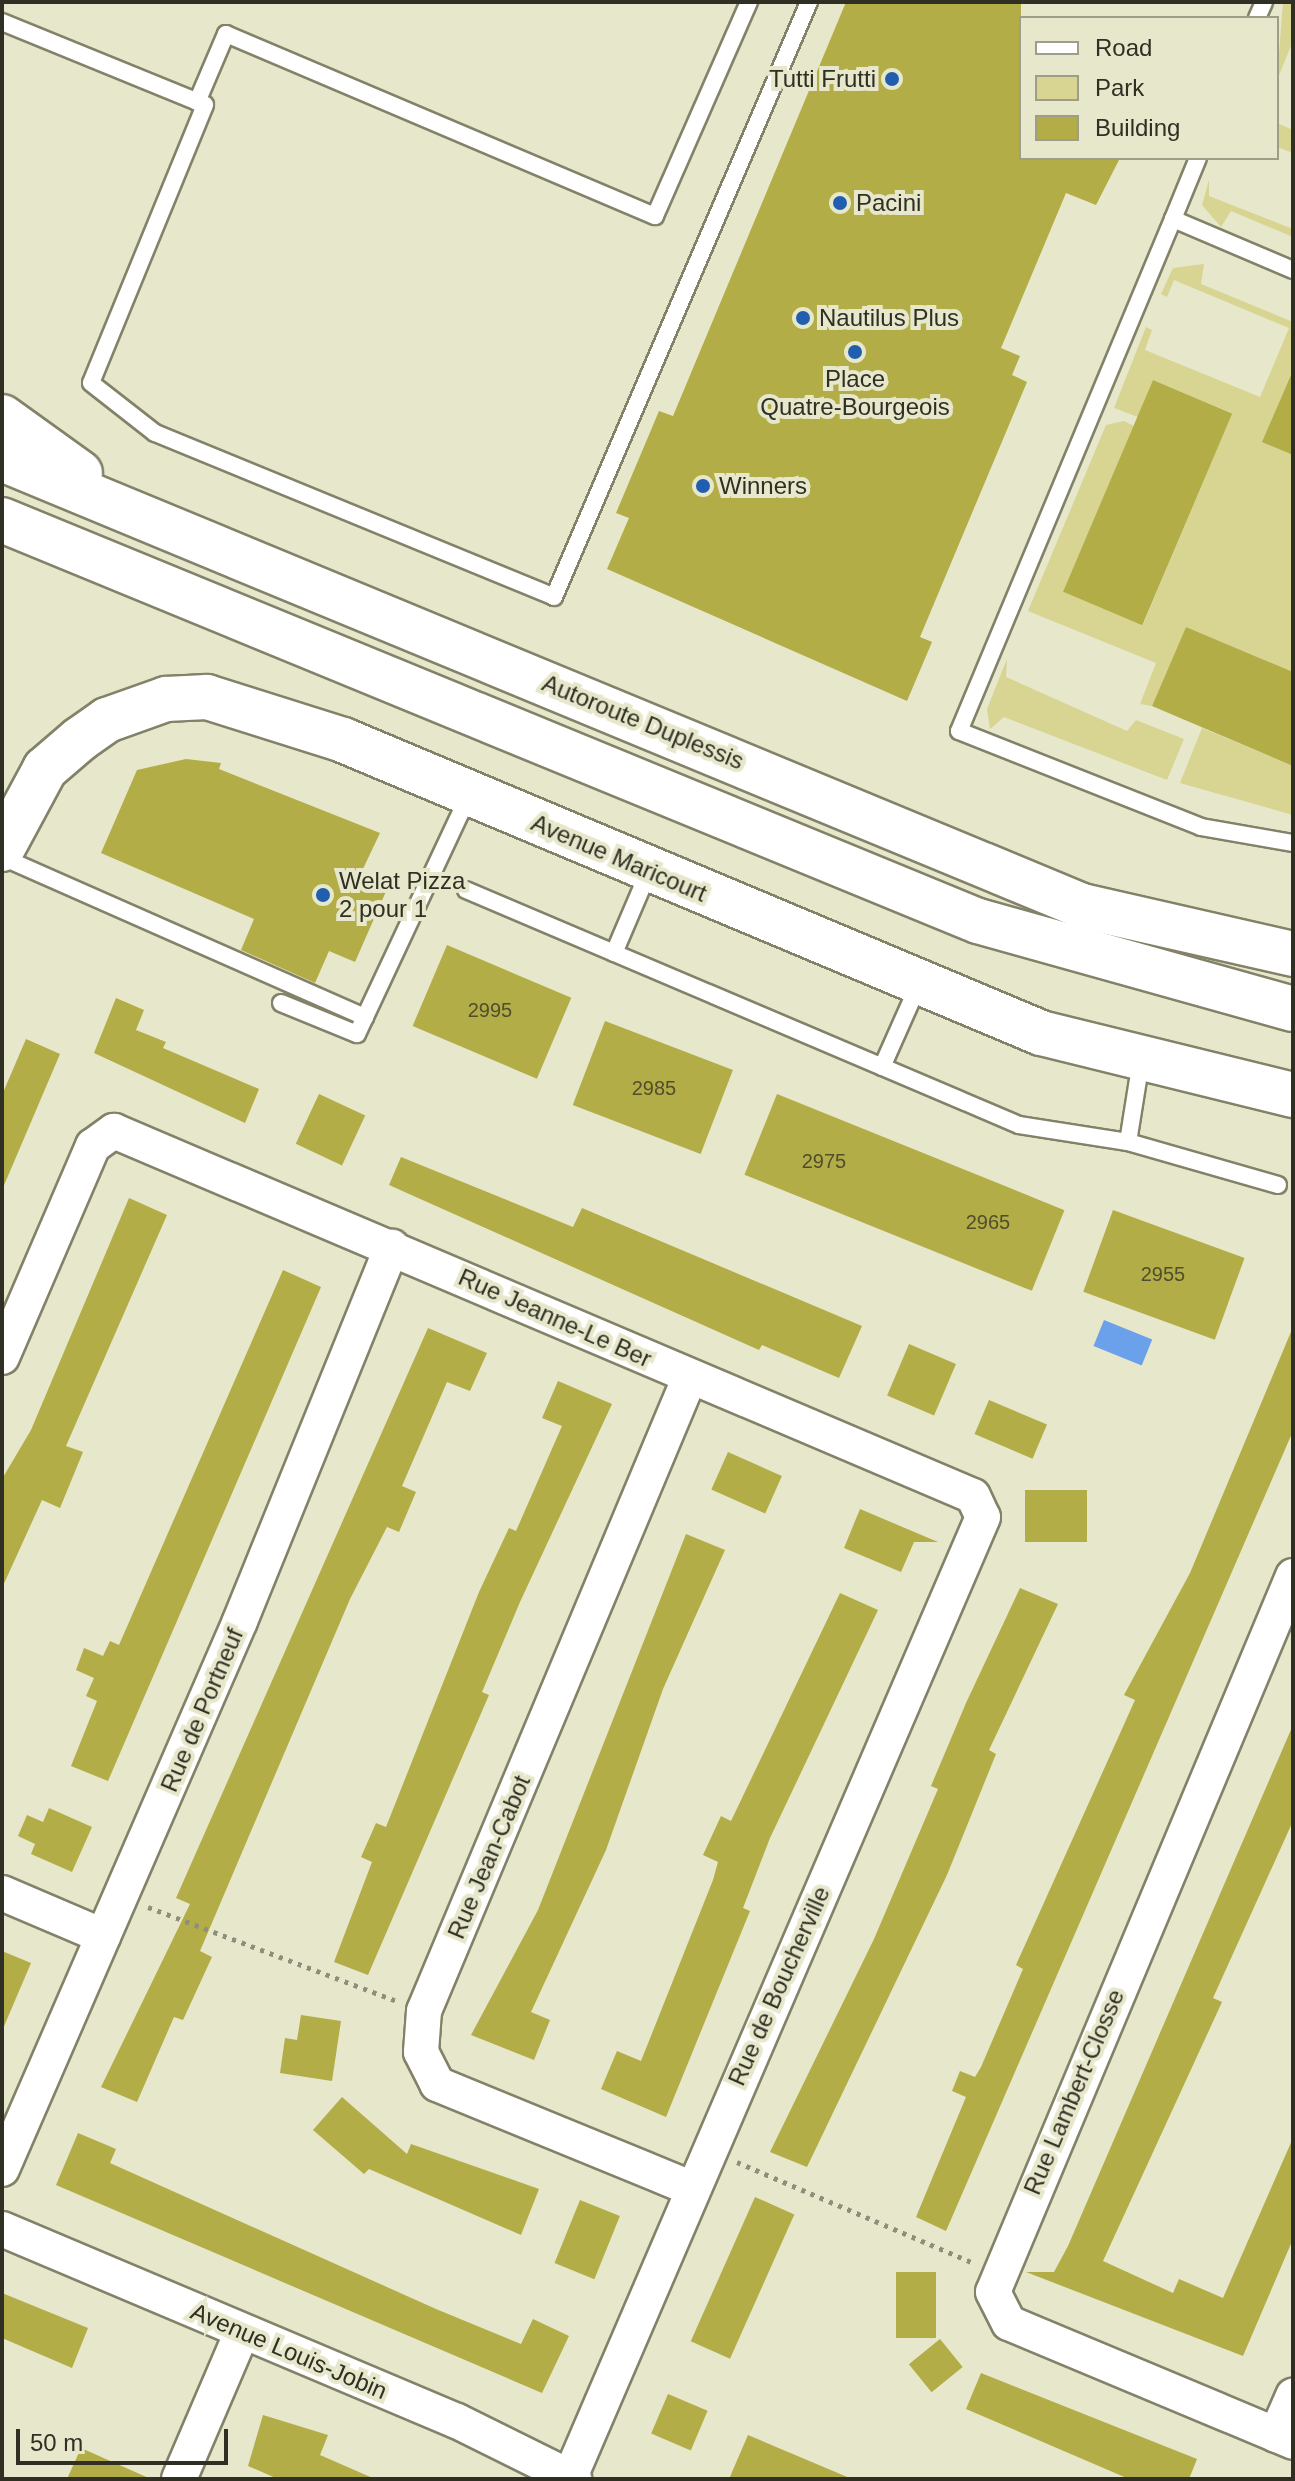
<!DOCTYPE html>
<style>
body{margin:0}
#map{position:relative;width:1295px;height:2481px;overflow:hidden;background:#e7e7cb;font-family:Arial,sans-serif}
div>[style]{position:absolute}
.green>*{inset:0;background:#d7d591}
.water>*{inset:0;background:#6ba0ea;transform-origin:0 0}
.building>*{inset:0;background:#b2ad46;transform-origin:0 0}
.path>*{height:5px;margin-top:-2.5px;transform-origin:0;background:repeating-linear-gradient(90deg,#8e8e7a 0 4px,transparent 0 10px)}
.roads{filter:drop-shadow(2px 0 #838269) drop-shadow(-2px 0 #838269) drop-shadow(0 2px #838269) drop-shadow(0 -2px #838269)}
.lane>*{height:16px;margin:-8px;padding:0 8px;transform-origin:8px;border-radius:8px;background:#fff}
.street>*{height:34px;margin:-17px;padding:0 17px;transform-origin:17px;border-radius:17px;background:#fff}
.secondary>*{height:44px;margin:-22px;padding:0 22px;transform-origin:22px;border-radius:22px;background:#fff}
.highway>*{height:44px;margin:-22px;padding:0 22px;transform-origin:22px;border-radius:22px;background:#fff}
.dots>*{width:22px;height:22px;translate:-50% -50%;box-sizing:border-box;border:4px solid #e7e7cb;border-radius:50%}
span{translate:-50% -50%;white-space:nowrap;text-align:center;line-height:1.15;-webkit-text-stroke:8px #e7e7cb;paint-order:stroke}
.number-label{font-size:20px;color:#504e2c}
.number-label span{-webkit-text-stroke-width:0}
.poi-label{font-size:24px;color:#2f2f24}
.right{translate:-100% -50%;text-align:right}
.left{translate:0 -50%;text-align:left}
.street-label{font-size:24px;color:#2f2f24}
.frame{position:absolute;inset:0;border:4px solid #2f2f24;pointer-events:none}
.legend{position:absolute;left:1019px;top:16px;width:260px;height:144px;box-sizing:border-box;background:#e7e7cb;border:2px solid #9d9d88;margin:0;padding:10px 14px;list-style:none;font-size:24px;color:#2f2f24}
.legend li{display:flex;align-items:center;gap:16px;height:40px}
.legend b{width:40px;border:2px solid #9d9d88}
.scale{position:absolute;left:16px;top:2429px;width:212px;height:36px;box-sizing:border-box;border:4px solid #2f2f24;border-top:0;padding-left:10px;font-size:24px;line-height:28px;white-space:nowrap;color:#2f2f24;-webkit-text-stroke:6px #e7e7cb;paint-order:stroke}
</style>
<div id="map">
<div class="green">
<i style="clip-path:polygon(1283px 2px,1293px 2px,1293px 41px,1277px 80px)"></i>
<i style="clip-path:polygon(1277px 123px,1293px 130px,1293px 153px,1277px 147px)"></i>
<i style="clip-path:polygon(1209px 180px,1209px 196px,1293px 229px,1293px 237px,1231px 211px,1221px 227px,1202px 205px)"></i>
<i style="clip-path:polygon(1204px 264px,1201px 284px,1293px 322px,1293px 369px,1263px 441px,1293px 455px,1293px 672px,1186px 627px,1152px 706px,1140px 704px,1156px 663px,1028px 611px,1106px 425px,1124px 421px,1134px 426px,1064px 592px,1143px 625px,1232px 413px,1153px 380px,1138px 417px,1114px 408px,1146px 327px,1152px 330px,1145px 350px,1260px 397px,1289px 328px,1174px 280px,1167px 297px,1161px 294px,1173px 268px)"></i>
<i style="clip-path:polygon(1007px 659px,1006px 677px,1127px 731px,1136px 720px,1184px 739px,1167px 780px,1004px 717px,990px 729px,987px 709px)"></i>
<i style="clip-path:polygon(1202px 728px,1293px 766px,1293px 815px,1180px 783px)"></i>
</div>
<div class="water">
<i style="left:1104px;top:1320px;width:52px;height:28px;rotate:22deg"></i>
</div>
<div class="building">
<i style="clip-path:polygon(846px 2px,1021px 2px,1021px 158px,1120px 158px,1096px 205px,1066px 193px,1001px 348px,1020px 356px,1012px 375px,1027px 382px,920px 637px,932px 642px,907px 701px,607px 569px,629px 518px,616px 513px,659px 411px,673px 416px)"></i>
<i style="clip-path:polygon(1293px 370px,1293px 455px,1262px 442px)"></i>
<i style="left:1153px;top:380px;width:86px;height:230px;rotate:23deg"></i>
<i style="clip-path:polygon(1186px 627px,1293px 672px,1293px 766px,1152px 706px)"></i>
<i style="clip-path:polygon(186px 759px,221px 763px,219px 769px,380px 833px,362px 871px,391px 880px,355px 962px,329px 951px,315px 983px,241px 950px,254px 919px,101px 853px,137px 770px)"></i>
<i style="left:447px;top:945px;width:135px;height:88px;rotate:23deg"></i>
<i style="clip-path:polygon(116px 998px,144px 1010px,136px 1030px,166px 1042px,163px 1048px,259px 1089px,245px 1123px,94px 1053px)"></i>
<i style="left:605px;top:1021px;width:137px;height:90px;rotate:21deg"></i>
<i style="clip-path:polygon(26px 1039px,60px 1054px,2px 1190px,2px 1095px)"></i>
<i style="left:319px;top:1094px;width:51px;height:55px;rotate:25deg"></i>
<i style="left:777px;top:1094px;width:310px;height:87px;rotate:22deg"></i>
<i style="clip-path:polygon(401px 1157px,573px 1227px,582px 1208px,862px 1326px,839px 1378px,762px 1345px,759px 1350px,389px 1185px)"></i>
<i style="clip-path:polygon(129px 1198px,167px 1215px,66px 1446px,83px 1452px,60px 1508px,42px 1500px,2px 1588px,2px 1479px,31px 1430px)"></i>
<i style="left:1113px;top:1210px;width:140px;height:87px;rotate:20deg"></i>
<i style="clip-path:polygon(283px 1270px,321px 1287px,108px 1781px,71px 1766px,97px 1701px,86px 1696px,94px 1678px,76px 1670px,84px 1648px,103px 1656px,110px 1641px,119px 1645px)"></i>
<i style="clip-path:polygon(1293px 1327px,1293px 1431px,946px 2231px,916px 2217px,966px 2097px,952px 2091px,960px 2071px,975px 2077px,981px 2067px,1023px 1969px,1016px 1965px,1135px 1700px,1124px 1695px,1190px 1573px)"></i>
<i style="clip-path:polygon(428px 1328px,487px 1353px,470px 1391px,447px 1382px,402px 1486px,416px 1492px,399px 1532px,387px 1527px,350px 1599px,200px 1951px,212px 1957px,183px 2020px,174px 2017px,137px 2102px,101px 2087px,190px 1904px,176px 1898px)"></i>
<i style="left:909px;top:1344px;width:51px;height:56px;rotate:23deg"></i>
<i style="clip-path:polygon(558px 1381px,612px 1404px,520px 1602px,482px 1692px,489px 1695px,368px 1975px,334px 1962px,372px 1862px,361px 1857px,376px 1823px,386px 1827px,479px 1592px,509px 1528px,516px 1531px,562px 1426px,542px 1418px)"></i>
<i style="left:989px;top:1400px;width:63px;height:37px;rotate:23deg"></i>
<i style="left:728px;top:1452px;width:59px;height:41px;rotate:24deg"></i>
<i style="left:1025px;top:1490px;width:62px;height:52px"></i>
<i style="clip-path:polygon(860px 1509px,938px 1542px,914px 1542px,901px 1572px,844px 1548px)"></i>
<i style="clip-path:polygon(686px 1534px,725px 1550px,663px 1689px,606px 1850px,531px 2012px,550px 2020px,534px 2060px,471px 2035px,538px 1910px)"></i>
<i style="clip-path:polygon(1020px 1588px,1058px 1604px,989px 1750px,996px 1754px,947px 1875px,807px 2167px,770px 2152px,874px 1939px,938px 1789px,931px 1786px,966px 1703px)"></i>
<i style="clip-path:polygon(840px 1593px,878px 1610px,770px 1838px,743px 1908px,750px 1911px,666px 2117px,601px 2089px,617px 2051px,641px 2061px,713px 1880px,718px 1862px,703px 1855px,721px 1816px,731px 1821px)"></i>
<i style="clip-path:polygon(1293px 1725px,1293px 1821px,1213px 1998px,1222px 2002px,1103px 2261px,1173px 2293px,1179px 2279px,1223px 2298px,1293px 2138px,1293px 2239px,1243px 2356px,1026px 2272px,1054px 2272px,1068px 2246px)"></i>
<i style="clip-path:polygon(49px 1808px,92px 1827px,72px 1872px,31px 1854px,35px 1844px,18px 1836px,27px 1815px,43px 1822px)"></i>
<i style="clip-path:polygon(2px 1951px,31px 1963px,2px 2031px)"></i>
<i style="clip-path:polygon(301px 2015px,341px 2021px,332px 2081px,280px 2073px,285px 2038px,297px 2040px)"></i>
<i style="clip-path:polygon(342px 2097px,407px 2154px,411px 2144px,539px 2189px,521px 2235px,369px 2169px,364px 2174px,313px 2130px)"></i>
<i style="clip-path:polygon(78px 2133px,116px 2149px,110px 2163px,436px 2309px,521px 2344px,533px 2319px,569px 2336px,542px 2393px,56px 2185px)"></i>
<i style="left:755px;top:2197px;width:43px;height:158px;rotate:24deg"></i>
<i style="left:580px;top:2200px;width:43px;height:68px;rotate:22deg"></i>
<i style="left:896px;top:2272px;width:40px;height:66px"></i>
<i style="clip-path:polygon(2px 2293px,88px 2328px,72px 2368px,2px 2338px)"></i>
<i style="left:940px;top:2339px;width:36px;height:40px;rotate:51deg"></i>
<i style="clip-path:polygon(981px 2373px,1197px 2459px,1189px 2479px,1129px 2479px,966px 2409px)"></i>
<i style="left:668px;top:2394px;width:43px;height:43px;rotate:23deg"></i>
<i style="clip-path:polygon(263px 2415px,328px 2435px,320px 2455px,375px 2479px,278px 2479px,248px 2466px)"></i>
<i style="clip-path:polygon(748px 2435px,852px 2479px,729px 2479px)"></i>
<i style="clip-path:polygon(81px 2448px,151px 2479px,67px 2479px)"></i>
</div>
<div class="path">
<i style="left:148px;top:1907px;width:266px;rotate:20.7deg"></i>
<i style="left:737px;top:2162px;width:258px;rotate:23.1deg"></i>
</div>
<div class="roads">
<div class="lane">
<i style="left:1257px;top:18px;width:17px;rotate:-66deg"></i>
<i style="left:2px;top:22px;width:219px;rotate:22.2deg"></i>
<i style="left:205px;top:105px;width:300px;rotate:112.3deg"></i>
<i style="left:91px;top:383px;width:81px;rotate:38deg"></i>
<i style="left:155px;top:433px;width:431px;rotate:22.3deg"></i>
<i style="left:554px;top:597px;width:647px;rotate:-66.8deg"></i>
<i style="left:197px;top:102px;width:74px;rotate:-66.9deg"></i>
<i style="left:226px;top:34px;width:466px;rotate:23deg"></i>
<i style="left:655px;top:216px;width:234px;rotate:-66.3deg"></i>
<i style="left:1198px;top:158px;width:66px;rotate:112.3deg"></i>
<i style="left:1173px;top:219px;width:130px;rotate:23deg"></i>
<i style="left:1173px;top:219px;width:555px;rotate:112.68deg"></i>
<i style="left:959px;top:731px;width:260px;rotate:21.6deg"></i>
<i style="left:1201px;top:827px;width:93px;rotate:9.9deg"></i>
<i style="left:2px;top:857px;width:397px;rotate:23.8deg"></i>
<i style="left:466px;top:890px;width:601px;rotate:23.02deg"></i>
<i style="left:1019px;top:1125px;width:110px;rotate:8.9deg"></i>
<i style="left:1128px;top:1142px;width:156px;rotate:16deg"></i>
<i style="left:614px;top:953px;width:89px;rotate:-66.9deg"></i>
<i style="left:281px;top:1003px;width:82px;rotate:22.2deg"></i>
<i style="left:357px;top:1034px;width:264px;rotate:-64.9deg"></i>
<i style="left:882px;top:1067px;width:91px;rotate:-66deg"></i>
<i style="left:1128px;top:1142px;width:82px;rotate:-80.9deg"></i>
</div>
<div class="street">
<i style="left:2px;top:1357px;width:230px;rotate:-66.7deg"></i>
<i style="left:93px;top:1146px;width:26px;rotate:-36deg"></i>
<i style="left:114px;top:1131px;width:933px;rotate:23.02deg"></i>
<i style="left:973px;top:1496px;width:23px;rotate:65deg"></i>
<i style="left:983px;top:1517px;width:1045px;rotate:113.28deg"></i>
<i style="left:689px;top:1379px;width:685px;rotate:112.75deg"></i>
<i style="left:424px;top:2011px;width:41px;rotate:94.2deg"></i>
<i style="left:421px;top:2052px;width:36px;rotate:63deg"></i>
<i style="left:437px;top:2084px;width:274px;rotate:22.3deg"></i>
<i style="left:1293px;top:1576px;width:776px;rotate:112.73deg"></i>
<i style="left:993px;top:2292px;width:35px;rotate:63deg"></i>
<i style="left:1009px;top:2323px;width:308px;rotate:22.7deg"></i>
<i style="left:2px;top:1893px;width:110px;rotate:23.1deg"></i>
<i style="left:2px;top:2169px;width:597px;rotate:-66.52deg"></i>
<i style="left:240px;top:1621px;width:404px;rotate:-67.9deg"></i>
<i style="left:2px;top:2229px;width:494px;rotate:22.9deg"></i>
<i style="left:457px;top:2421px;width:131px;rotate:26.4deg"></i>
<i style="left:1276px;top:2435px;width:43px;rotate:-66.4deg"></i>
<i style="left:179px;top:2479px;width:160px;rotate:-66.8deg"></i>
</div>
<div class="secondary">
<i style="left:2px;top:849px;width:91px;rotate:-61.7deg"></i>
<i style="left:45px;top:769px;width:46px;rotate:-40.6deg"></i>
<i style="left:80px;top:739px;width:33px;rotate:-35deg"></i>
<i style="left:107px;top:720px;width:63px;rotate:-19.6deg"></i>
<i style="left:166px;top:699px;width:41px;rotate:-2.8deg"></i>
<i style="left:207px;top:697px;width:143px;rotate:17.5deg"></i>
<i style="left:343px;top:740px;width:757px;rotate:22.77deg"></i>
<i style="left:1041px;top:1033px;width:260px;rotate:13.8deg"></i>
</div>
<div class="highway">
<i style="left:2px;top:417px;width:96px;rotate:35.7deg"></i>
<i style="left:2px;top:459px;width:1169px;rotate:22.48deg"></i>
<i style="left:1082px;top:906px;width:216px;rotate:12.8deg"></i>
<i style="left:2px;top:520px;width:1055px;rotate:22.34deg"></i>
<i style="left:978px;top:921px;width:327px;rotate:15.6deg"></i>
</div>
</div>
<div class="dots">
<i style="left:892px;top:79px;background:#225eb0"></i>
<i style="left:840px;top:203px;background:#225eb0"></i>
<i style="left:803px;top:318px;background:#225eb0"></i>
<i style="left:855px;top:352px;background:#225eb0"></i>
<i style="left:703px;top:486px;background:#225eb0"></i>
<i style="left:323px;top:895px;background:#225eb0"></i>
</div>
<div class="number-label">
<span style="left:490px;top:1010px">2995</span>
<span style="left:654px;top:1088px">2985</span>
<span style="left:824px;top:1161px">2975</span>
<span style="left:988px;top:1222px">2965</span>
<span style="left:1163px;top:1274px">2955</span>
</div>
<div class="poi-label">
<span class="right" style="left:876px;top:79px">Tutti Frutti</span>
<span class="left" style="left:856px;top:203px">Pacini</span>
<span class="left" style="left:819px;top:318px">Nautilus Plus</span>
<span style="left:855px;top:393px">Place<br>Quatre-Bourgeois</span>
<span class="left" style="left:719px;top:486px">Winners</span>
<span class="left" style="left:339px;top:895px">Welat Pizza<br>2 pour 1</span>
</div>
<div class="street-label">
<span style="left:643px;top:722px;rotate:22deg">Autoroute Duplessis</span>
<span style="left:619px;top:858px;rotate:23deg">Avenue Maricourt</span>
<span style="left:555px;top:1318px;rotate:24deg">Rue Jeanne-Le Ber</span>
<span style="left:202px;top:1710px;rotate:-67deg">Rue de Portneuf</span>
<span style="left:489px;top:1857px;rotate:-67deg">Rue Jean-Cabot</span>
<span style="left:779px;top:1986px;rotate:-66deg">Rue de Boucherville</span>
<span style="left:1074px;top:2092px;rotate:-67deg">Rue Lambert-Closse</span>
<span style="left:289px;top:2351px;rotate:23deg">Avenue Louis-Jobin</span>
</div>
<div class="frame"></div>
<ul class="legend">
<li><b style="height:10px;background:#fff"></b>Road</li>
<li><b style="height:22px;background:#d7d591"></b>Park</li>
<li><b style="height:22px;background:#b2ad46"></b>Building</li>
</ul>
<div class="scale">50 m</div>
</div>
